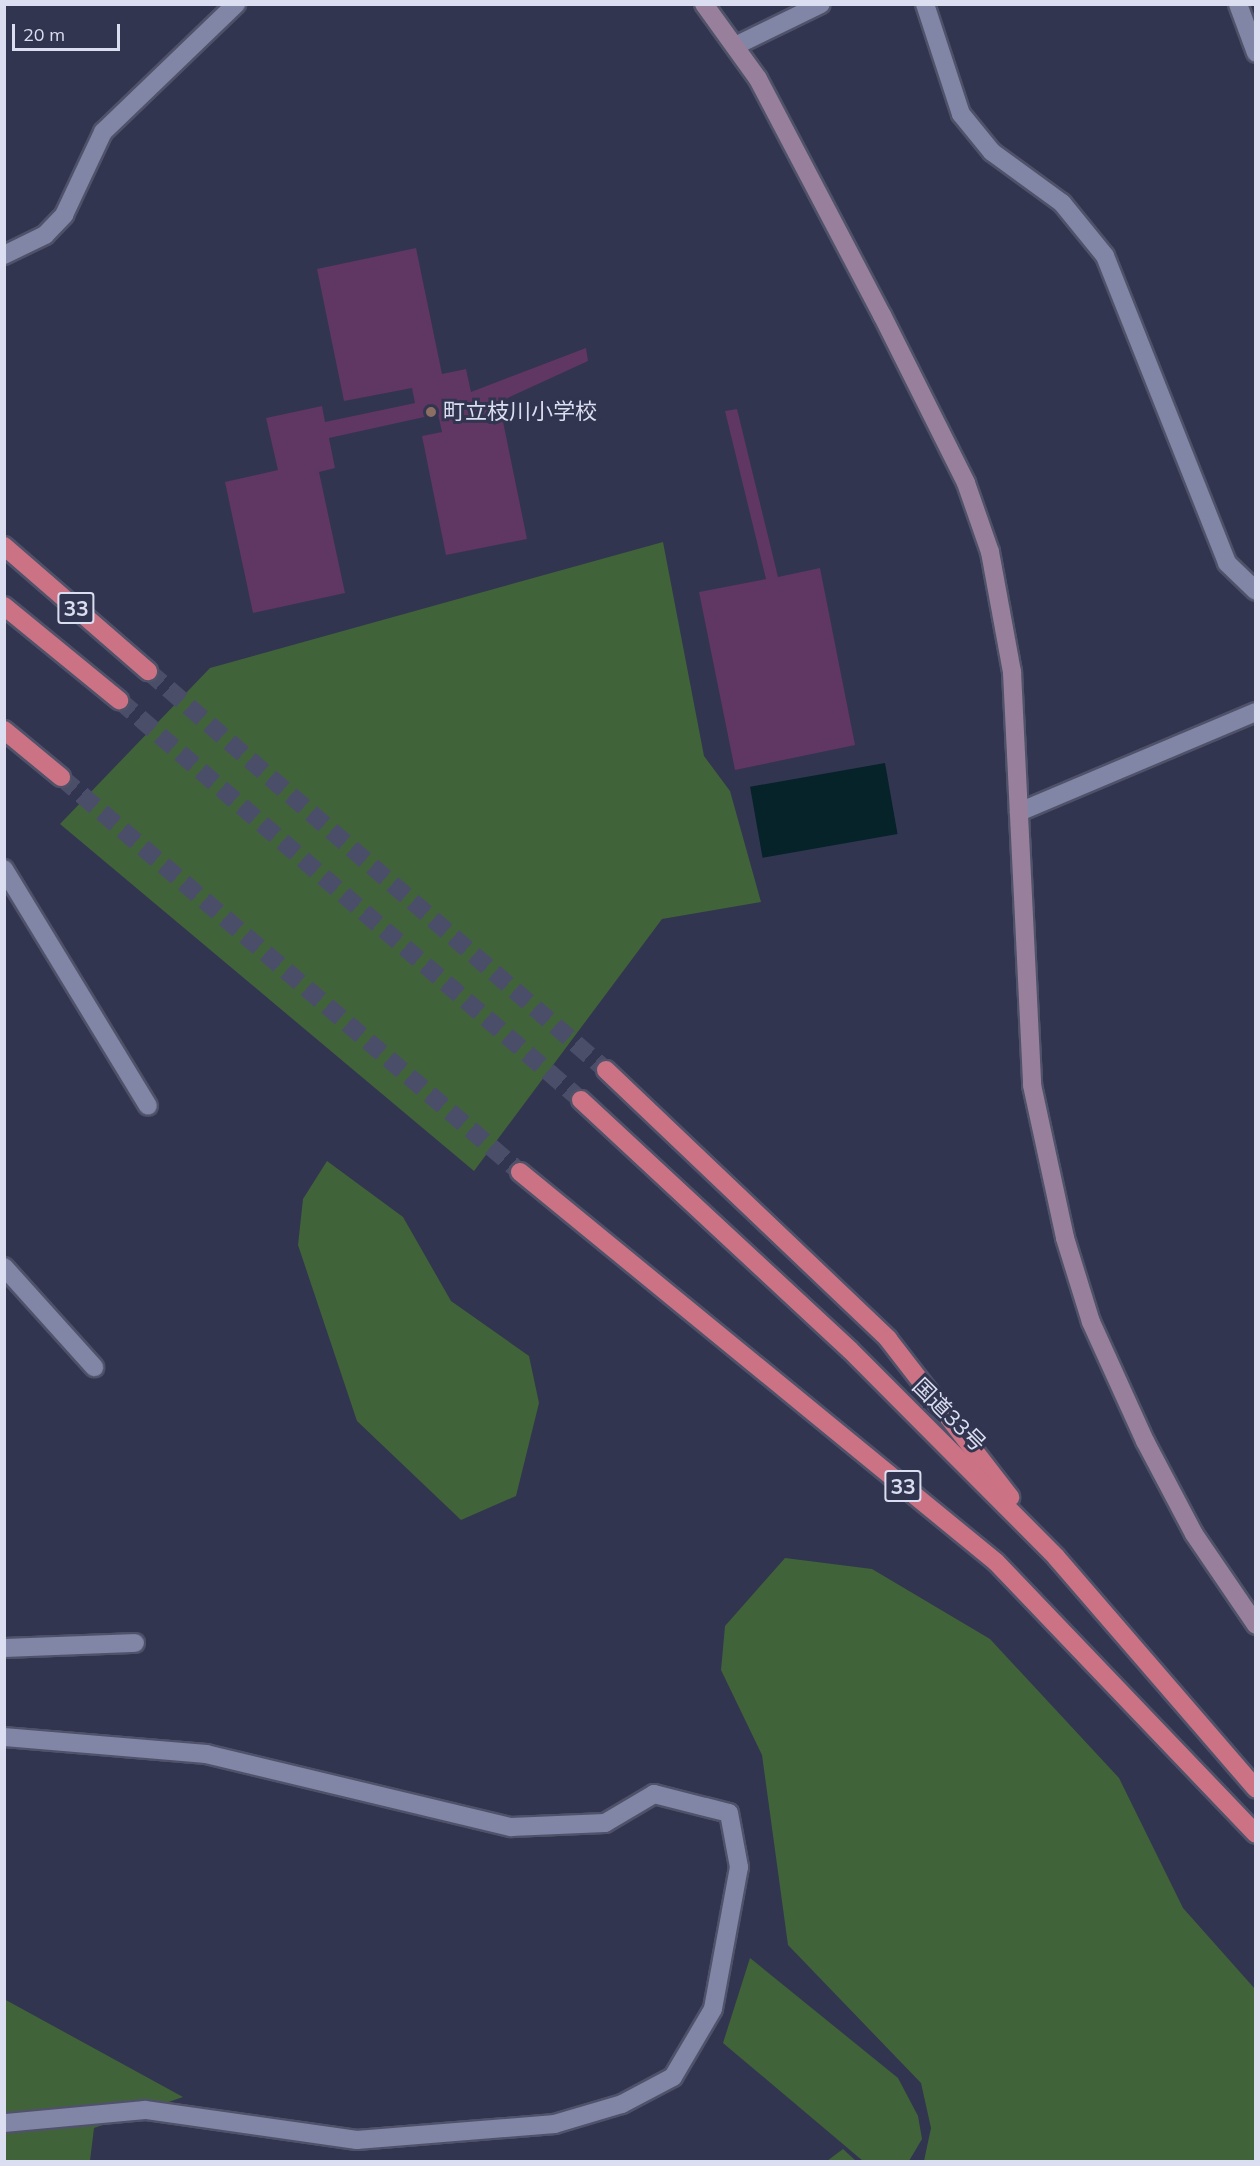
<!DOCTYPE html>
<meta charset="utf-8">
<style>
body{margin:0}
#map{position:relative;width:1260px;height:2166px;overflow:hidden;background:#313550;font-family:Mulish,"Noto Sans JP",sans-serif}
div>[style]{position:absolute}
.green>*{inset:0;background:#416339}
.water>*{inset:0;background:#052328;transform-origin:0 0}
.building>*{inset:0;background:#603662}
.highway-tunnel>*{height:18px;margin-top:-9px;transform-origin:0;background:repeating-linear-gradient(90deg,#4a4e68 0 18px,transparent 0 27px)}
.roads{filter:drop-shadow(2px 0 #4f5269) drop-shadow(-2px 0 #4f5269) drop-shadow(0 2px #4f5269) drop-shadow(0 -2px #4f5269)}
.street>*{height:18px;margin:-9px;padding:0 9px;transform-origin:9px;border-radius:9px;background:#8186a6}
.secondary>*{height:18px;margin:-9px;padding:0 9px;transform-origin:9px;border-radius:9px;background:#98809c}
.highway>*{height:18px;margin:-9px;padding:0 9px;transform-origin:9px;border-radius:9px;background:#cc7285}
.dots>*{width:16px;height:16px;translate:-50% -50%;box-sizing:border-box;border:3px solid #313550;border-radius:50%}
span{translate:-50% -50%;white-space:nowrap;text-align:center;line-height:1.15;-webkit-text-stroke:6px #313550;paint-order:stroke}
.shield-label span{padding:2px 4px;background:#313550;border:2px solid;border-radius:4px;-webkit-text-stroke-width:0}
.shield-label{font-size:21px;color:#dbdef0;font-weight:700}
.poi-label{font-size:22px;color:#dbdef0}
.left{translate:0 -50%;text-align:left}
.street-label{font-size:22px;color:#dbdef0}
.frame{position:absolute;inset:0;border:6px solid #dbdef0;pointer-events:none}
.scale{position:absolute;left:12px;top:24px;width:108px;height:27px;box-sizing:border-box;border:3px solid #dbdef0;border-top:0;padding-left:8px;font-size:18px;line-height:21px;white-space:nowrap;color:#dbdef0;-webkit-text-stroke:4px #313550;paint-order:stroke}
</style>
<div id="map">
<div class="green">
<i style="clip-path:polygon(663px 542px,704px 756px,730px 791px,761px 902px,662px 919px,474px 1171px,60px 824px,210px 668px)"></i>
<i style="clip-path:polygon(327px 1161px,403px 1217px,451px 1301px,529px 1356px,539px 1403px,516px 1496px,461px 1520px,357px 1421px,298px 1245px,303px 1199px)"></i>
<i style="clip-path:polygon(785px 1558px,872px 1569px,990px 1639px,1119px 1778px,1183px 1908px,1255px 1989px,1255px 2161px,924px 2161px,931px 2128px,921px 2083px,788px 1945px,762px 1755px,721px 1670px,725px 1626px)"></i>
<i style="clip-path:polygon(750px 1958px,898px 2078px,918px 2116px,922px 2139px,909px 2161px,863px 2161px,723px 2043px)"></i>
<i style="clip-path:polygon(4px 1999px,183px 2097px,94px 2128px,90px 2161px,5px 2161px)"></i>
<i style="clip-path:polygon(843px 2149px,856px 2161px,827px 2161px)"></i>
</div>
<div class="water">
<i style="left:885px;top:763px;width:72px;height:137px;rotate:80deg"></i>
</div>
<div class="building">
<i style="clip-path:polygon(416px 248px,442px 374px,466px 369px,471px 392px,586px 348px,588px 361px,499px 402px,527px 539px,446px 555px,422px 436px,442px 432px,438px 414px,329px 438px,335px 468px,319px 472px,345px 593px,253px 613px,225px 482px,278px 470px,266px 418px,322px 406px,325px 422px,415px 403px,412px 388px,344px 401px,317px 269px)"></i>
<i style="clip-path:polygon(737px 409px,778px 577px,820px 568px,855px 745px,735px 770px,699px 592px,766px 579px,725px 411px)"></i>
</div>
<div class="highway-tunnel">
<i style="left:148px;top:671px;width:607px;rotate:41.06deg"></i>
<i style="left:119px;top:700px;width:611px;rotate:40.89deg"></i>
<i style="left:61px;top:777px;width:606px;rotate:40.71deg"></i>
</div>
<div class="roads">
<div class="street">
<i style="left:925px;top:4px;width:116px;rotate:71.9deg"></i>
<i style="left:961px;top:114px;width:49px;rotate:50.8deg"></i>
<i style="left:992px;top:152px;width:87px;rotate:36.1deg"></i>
<i style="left:1062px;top:203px;width:68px;rotate:50.9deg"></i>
<i style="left:1105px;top:256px;width:330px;rotate:68.3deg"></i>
<i style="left:1227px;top:563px;width:40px;rotate:44deg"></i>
<i style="left:1238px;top:4px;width:52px;rotate:69.8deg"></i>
<i style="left:737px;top:45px;width:93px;rotate:-26deg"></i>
<i style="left:4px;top:255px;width:46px;rotate:-26deg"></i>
<i style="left:45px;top:235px;width:28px;rotate:-46deg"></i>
<i style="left:64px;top:215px;width:92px;rotate:-64.8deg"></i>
<i style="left:103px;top:132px;width:185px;rotate:-43.9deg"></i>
<i style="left:1019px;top:812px;width:257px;rotate:-22.9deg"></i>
<i style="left:4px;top:869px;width:277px;rotate:58.7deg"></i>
<i style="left:4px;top:1267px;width:135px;rotate:48deg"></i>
<i style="left:4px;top:1648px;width:131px;rotate:-2.2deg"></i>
<i style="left:4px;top:1737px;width:203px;rotate:4.8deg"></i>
<i style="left:206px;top:1754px;width:314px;rotate:13.5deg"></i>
<i style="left:511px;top:1827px;width:94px;rotate:-2.4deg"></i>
<i style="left:605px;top:1823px;width:57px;rotate:-30.6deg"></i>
<i style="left:654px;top:1794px;width:77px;rotate:14.2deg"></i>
<i style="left:729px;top:1813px;width:55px;rotate:79.5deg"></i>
<i style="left:739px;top:1867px;width:144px;rotate:100.4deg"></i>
<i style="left:713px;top:2009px;width:79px;rotate:120.5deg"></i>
<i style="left:673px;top:2077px;width:58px;rotate:152.1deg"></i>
<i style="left:622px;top:2104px;width:70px;rotate:163.4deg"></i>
<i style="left:555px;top:2124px;width:199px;rotate:175.4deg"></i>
<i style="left:357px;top:2140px;width:214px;rotate:-171.9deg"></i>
<i style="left:145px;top:2110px;width:142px;rotate:174.7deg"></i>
</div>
<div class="secondary">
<i style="left:704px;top:4px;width:92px;rotate:54.2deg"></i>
<i style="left:758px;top:79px;width:267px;rotate:62.3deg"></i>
<i style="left:882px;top:315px;width:188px;rotate:63.4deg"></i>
<i style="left:966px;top:483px;width:73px;rotate:70.8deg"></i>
<i style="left:990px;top:552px;width:122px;rotate:79.6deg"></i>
<i style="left:1012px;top:672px;width:413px;rotate:87.2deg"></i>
<i style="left:1032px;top:1085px;width:157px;rotate:77.8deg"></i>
<i style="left:1065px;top:1238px;width:88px;rotate:72.8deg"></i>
<i style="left:1091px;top:1322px;width:131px;rotate:65.6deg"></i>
<i style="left:1145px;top:1441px;width:105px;rotate:62.2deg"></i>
<i style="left:1194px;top:1534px;width:110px;rotate:55.7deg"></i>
</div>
<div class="highway">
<i style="left:4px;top:546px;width:191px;rotate:41deg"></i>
<i style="left:4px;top:606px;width:149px;rotate:39.3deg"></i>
<i style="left:4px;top:730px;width:74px;rotate:39.5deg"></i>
<i style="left:606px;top:1070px;width:390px;rotate:43.6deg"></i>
<i style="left:888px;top:1339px;width:200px;rotate:52.3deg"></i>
<i style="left:581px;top:1100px;width:367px;rotate:42.9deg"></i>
<i style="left:850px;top:1350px;width:292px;rotate:45.1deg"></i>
<i style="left:1056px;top:1557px;width:306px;rotate:49.2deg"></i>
<i style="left:520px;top:1172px;width:615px;rotate:39.33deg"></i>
<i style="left:996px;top:1562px;width:376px;rotate:46.3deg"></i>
</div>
</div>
<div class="dots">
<i style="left:431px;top:412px;background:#8d6e63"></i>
</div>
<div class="shield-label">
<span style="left:76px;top:608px">33</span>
<span style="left:903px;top:1486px">33</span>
</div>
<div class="poi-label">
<span class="left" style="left:443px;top:412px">町立枝川小学校</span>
</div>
<div class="street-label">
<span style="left:949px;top:1415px;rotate:45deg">国道33号</span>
</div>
<div class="frame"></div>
<div class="scale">20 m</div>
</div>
